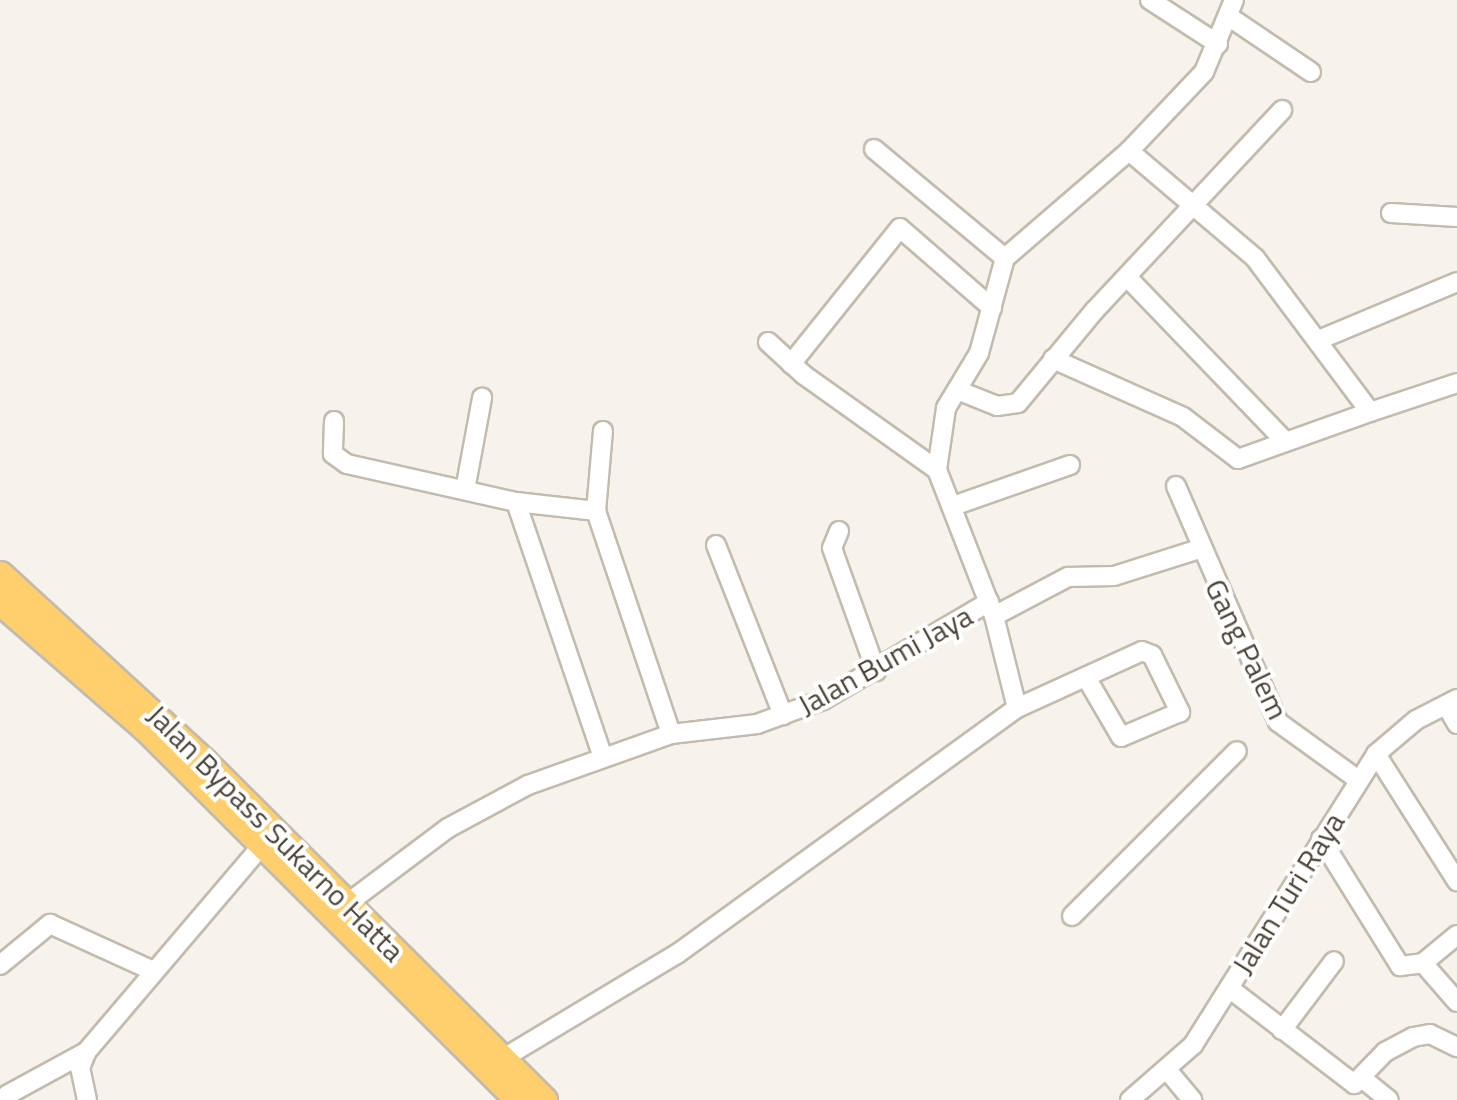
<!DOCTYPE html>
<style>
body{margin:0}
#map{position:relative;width:1457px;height:1100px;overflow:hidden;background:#f6f3ec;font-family:"Titillium Web",sans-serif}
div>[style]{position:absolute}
.roads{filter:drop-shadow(2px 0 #c2bbae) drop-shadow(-2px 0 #c2bbae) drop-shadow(0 2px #c2bbae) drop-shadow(0 -2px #c2bbae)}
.minor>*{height:18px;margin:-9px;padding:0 9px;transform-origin:9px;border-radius:9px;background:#fff}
.highway>*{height:25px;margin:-12.5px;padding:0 12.5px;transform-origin:12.5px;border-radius:12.5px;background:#ffcf6e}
span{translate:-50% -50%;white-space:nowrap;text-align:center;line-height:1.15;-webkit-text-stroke:8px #fff;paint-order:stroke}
.street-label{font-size:30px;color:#4b4439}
</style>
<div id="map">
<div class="roads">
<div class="minor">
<i style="left:1150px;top:0;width:81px;rotate:32.9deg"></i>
<i style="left:1228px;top:16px;width:100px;rotate:34deg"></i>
<i style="left:874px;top:149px;width:170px;rotate:39.8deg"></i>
<i style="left:1129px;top:151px;width:165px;rotate:40.3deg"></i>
<i style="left:1255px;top:258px;width:192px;rotate:53.2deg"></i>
<i style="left:1370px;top:412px;width:92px;rotate:-18.4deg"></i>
<i style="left:1391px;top:213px;width:66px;rotate:3.5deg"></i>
<i style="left:1128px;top:278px;width:226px;rotate:46.1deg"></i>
<i style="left:1321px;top:339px;width:147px;rotate:-22.7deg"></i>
<i style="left:768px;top:342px;width:49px;rotate:42.5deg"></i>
<i style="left:804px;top:375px;width:163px;rotate:35.5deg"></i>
<i style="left:1053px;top:359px;width:142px;rotate:24deg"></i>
<i style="left:1183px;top:417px;width:69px;rotate:37.4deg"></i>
<i style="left:1238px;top:459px;width:140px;rotate:-19.6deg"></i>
<i style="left:791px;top:364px;width:174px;rotate:-51.3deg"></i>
<i style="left:900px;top:228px;width:122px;rotate:41deg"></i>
<i style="left:957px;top:390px;width:43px;rotate:21.8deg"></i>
<i style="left:997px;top:406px;width:21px;rotate:-8deg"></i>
<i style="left:1018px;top:403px;width:121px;rotate:-50.4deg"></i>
<i style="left:1095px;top:310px;width:274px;rotate:-46.9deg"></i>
<i style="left:334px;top:421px;width:33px;rotate:92deg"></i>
<i style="left:333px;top:454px;width:17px;rotate:36deg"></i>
<i style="left:347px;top:464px;width:173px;rotate:12.7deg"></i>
<i style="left:516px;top:502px;width:81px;rotate:6.4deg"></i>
<i style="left:603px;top:431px;width:80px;rotate:95deg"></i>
<i style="left:596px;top:511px;width:235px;rotate:71.4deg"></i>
<i style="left:1176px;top:486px;width:257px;rotate:66.6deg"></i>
<i style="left:1278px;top:722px;width:97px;rotate:35.8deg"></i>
<i style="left:465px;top:490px;width:94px;rotate:-79.5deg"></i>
<i style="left:516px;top:502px;width:269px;rotate:71.2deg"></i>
<i style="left:953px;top:506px;width:124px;rotate:-19.3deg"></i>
<i style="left:839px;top:531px;width:18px;rotate:112deg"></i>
<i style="left:832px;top:548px;width:131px;rotate:70.3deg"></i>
<i style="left:716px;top:545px;width:183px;rotate:68.5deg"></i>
<i style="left:994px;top:616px;width:84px;rotate:-27.8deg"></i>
<i style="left:1068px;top:577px;width:46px;rotate:-1.2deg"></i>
<i style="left:1114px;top:576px;width:89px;rotate:-17.6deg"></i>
<i style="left:1446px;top:705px;width:22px;rotate:60deg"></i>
<i style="left:1017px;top:708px;width:95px;rotate:-104deg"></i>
<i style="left:994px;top:616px;width:157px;rotate:-111.3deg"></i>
<i style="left:937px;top:470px;width:63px;rotate:-81.7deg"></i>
<i style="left:946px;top:408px;width:64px;rotate:-59deg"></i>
<i style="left:979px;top:353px;width:98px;rotate:-74.7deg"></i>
<i style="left:1005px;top:258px;width:164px;rotate:-40.8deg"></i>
<i style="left:1129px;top:151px;width:109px;rotate:-46.5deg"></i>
<i style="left:1204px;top:72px;width:78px;rotate:-67.4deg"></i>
<i style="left:1376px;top:754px;width:151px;rotate:57.5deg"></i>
<i style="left:1321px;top:839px;width:150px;rotate:58.1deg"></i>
<i style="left:1400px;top:966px;width:23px;rotate:-7deg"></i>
<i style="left:348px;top:903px;width:125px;rotate:-36.9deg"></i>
<i style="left:448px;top:828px;width:91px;rotate:-28.3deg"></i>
<i style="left:528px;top:785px;width:152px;rotate:-19.6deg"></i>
<i style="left:671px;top:734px;width:87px;rotate:-6.6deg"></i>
<i style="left:757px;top:724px;width:70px;rotate:-20deg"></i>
<i style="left:823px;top:700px;width:193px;rotate:-30.6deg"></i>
<i style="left:1072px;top:916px;width:233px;rotate:-45deg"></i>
<i style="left:0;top:965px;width:65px;rotate:-39.4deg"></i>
<i style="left:50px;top:924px;width:111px;rotate:24.5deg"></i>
<i style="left:1229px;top:988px;width:158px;rotate:37.5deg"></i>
<i style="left:1354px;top:1084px;width:45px;rotate:-45.9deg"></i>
<i style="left:1385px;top:1052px;width:32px;rotate:-28deg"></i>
<i style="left:1413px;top:1037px;width:17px;rotate:-10deg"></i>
<i style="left:1430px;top:1034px;width:30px;rotate:26deg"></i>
<i style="left:1457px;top:1002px;width:52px;rotate:-131.1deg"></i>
<i style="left:1423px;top:963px;width:44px;rotate:-39.5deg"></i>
<i style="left:1282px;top:1030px;width:86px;rotate:-53deg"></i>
<i style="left:502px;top:1059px;width:204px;rotate:-31deg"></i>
<i style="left:677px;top:954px;width:420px;rotate:-35.9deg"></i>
<i style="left:1017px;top:708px;width:137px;rotate:-24.5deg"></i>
<i style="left:1142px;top:651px;width:11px;rotate:22deg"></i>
<i style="left:1152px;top:655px;width:64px;rotate:63.8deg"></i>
<i style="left:1180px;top:712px;width:64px;rotate:157deg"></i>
<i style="left:1121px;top:737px;width:69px;rotate:-120.3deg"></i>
<i style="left:1168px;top:1071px;width:38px;rotate:50deg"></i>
<i style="left:1363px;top:1079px;width:33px;rotate:39deg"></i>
<i style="left:7px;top:1095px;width:90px;rotate:-28.6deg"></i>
<i style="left:87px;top:1100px;width:33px;rotate:-102deg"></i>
<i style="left:80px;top:1068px;width:18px;rotate:-68deg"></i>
<i style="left:87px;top:1051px;width:272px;rotate:-49.6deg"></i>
<i style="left:1130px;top:1100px;width:84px;rotate:-41.1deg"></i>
<i style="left:1193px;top:1045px;width:344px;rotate:-57.8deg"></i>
<i style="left:1376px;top:754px;width:52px;rotate:-40.4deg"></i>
<i style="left:1416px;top:720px;width:46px;rotate:-27.1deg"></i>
</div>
<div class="highway">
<i style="left:0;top:574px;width:277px;rotate:42.5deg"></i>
<i style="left:204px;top:761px;width:480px;rotate:44.9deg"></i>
<i style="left:0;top:602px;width:194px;rotate:41deg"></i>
<i style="left:146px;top:729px;width:525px;rotate:44.92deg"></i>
</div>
</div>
<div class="street-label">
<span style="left:1247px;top:649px;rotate:64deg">Gang Palem</span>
<span style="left:885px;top:660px;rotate:-29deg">Jalan Bumi Jaya</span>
<span style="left:276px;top:833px;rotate:45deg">Jalan Bypass Sukarno Hatta</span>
<span style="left:1288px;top:893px;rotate:-58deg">Jalan Turi Raya</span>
</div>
</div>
